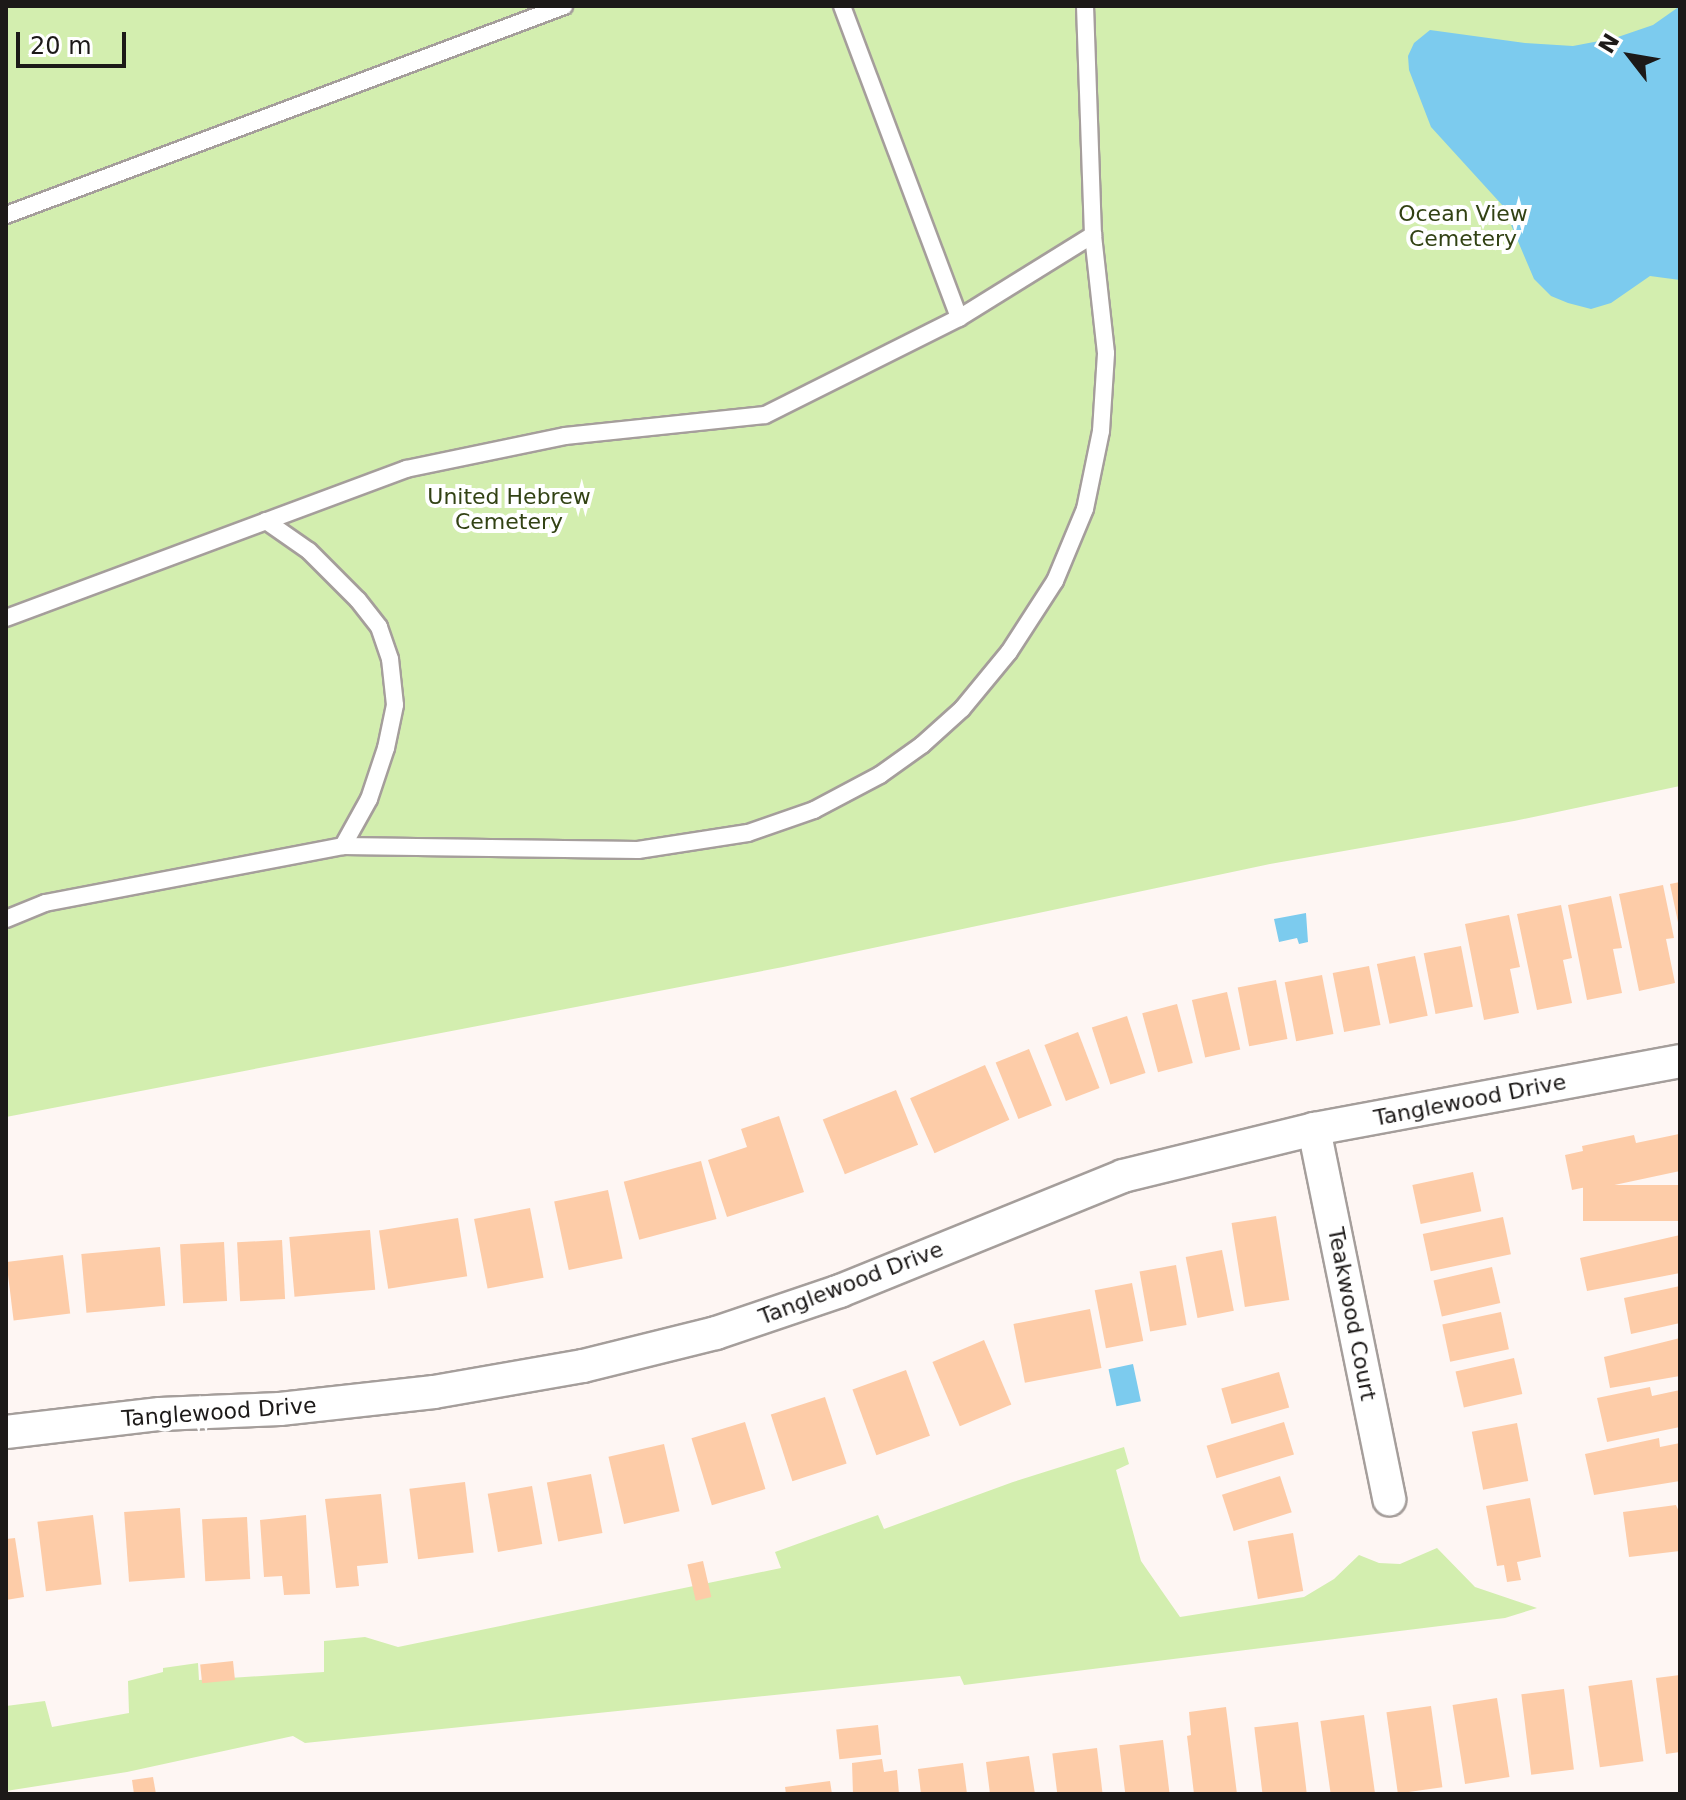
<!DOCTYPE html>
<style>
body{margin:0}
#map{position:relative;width:1686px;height:1800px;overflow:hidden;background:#fef6f3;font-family:"DejaVu Sans",sans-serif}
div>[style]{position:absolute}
.green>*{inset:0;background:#d3eeaf}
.water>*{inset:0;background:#7ccbee;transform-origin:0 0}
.building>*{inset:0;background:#fdcca8;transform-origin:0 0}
.roads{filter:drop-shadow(2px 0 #a59e9b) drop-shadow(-2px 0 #a59e9b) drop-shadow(0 2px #a59e9b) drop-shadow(0 -2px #a59e9b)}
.lane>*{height:16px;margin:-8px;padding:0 8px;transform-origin:8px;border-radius:8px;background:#fff}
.street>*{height:32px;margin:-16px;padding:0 16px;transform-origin:16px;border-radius:16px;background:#fff}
span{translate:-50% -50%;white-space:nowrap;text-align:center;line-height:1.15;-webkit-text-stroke:8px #fff;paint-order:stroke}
.park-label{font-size:22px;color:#324214}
.street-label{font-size:22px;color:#1c1918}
.frame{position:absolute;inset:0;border:8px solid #1c1918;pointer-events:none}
.north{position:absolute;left:1590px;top:16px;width:80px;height:80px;-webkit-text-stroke:6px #fff;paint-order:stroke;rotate:301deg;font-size:22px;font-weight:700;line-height:32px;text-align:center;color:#1c1918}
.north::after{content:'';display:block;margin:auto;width:28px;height:36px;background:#1c1918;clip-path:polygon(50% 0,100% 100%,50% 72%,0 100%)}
.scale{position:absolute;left:16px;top:32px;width:110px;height:36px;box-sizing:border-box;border:4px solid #1c1918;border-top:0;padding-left:10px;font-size:24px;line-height:28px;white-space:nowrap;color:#1c1918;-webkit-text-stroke:6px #fff;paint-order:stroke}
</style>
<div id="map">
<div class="green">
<i style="clip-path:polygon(6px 6px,1680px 6px,1680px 786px,1514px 821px,1270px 864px,783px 967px,6px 1117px)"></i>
<i style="clip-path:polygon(1124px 1447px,1129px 1464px,1116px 1470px,1141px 1561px,1180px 1617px,1304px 1597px,1334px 1579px,1359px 1555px,1379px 1563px,1400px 1564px,1437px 1548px,1475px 1587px,1537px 1608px,1505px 1618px,964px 1685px,960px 1676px,305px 1743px,293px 1736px,127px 1772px,6px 1791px,6px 1706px,45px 1701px,52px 1727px,129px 1713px,128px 1681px,163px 1672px,163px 1668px,198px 1663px,199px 1680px,324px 1672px,324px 1641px,365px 1637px,398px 1647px,781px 1568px,775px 1552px,878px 1515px,884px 1529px,1013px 1482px)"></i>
</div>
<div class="water">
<i style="clip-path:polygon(1680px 6px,1680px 280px,1650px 276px,1611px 303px,1591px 309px,1568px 303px,1551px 296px,1534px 279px,1503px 206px,1431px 127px,1409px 70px,1408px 56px,1414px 43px,1430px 30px,1525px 43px,1573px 46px,1615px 38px,1653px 25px)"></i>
<i style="clip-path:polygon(1306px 913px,1308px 942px,1299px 944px,1297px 938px,1279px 942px,1274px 919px)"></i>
<i style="left:1133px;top:1364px;width:38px;height:25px;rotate:78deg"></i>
</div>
<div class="building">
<i style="clip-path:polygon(1680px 882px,1680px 927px,1679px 927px,1670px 884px)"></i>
<i style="clip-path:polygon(1663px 885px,1674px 938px,1666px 939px,1675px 983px,1639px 991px,1619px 894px)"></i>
<i style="clip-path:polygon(1611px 896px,1622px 948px,1613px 949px,1622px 993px,1587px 1000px,1568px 905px)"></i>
<i style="clip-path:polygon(1561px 905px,1572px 958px,1563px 960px,1572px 1003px,1537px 1010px,1517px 914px)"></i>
<i style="clip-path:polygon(1509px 915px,1520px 967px,1510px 969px,1519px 1013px,1484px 1020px,1465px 924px)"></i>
<i style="left:1461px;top:946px;width:62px;height:38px;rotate:79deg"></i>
<i style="left:1415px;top:956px;width:61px;height:39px;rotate:78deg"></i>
<i style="left:1369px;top:966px;width:60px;height:37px;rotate:79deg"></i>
<i style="left:1322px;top:975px;width:60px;height:38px;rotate:79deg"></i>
<i style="left:1276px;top:980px;width:60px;height:39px;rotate:79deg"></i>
<i style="left:1227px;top:992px;width:59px;height:36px;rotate:77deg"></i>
<i style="left:1177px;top:1004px;width:61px;height:36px;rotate:75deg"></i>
<i style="left:1127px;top:1016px;width:60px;height:37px;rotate:72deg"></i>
<i style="left:1078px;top:1032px;width:60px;height:36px;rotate:69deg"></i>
<i style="left:1029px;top:1049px;width:61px;height:36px;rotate:68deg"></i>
<i style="left:985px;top:1065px;width:60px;height:82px;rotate:66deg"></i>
<i style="left:896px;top:1090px;width:59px;height:79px;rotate:68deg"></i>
<i style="clip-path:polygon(779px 1116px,804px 1192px,727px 1217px,708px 1160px,747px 1147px,741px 1129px)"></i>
<i style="clip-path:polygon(1679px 1134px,1680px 1171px,1591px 1190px,1591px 1186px,1572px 1190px,1565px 1155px,1583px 1151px,1582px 1146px,1634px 1135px,1636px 1143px)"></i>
<i style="left:701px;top:1161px;width:60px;height:80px;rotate:75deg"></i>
<i style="left:1473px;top:1172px;width:40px;height:62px;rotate:78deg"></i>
<i style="left:1680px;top:1185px;width:36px;height:97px;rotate:90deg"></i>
<i style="left:608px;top:1190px;width:70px;height:55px;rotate:78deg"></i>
<i style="left:530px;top:1208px;width:71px;height:57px;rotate:79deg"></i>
<i style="left:1276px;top:1216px;width:85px;height:45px;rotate:81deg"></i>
<i style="left:1503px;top:1217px;width:38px;height:82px;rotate:78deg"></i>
<i style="left:458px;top:1218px;width:59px;height:80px;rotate:81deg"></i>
<i style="left:370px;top:1230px;width:60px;height:81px;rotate:85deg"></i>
<i style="clip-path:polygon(1680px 1235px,1680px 1273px,1587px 1291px,1580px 1258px)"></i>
<i style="left:282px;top:1240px;width:59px;height:45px;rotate:87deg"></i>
<i style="left:224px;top:1242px;width:59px;height:44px;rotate:87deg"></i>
<i style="left:160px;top:1247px;width:59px;height:79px;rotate:85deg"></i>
<i style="left:1222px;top:1250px;width:62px;height:37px;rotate:79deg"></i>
<i style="left:63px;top:1255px;width:59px;height:57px;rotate:83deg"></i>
<i style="left:1176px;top:1265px;width:61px;height:37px;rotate:80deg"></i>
<i style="left:1492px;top:1267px;width:37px;height:60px;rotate:77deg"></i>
<i style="left:1132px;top:1283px;width:59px;height:38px;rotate:79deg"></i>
<i style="clip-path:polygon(1680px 1286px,1680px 1323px,1631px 1334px,1624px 1298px)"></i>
<i style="left:1090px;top:1309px;width:60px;height:78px;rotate:79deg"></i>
<i style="left:1501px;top:1312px;width:38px;height:60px;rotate:78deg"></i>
<i style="clip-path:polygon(1680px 1338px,1680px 1376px,1610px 1388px,1604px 1357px)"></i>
<i style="left:984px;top:1340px;width:70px;height:56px;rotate:67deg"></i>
<i style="left:1514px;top:1358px;width:37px;height:60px;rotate:77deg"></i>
<i style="left:906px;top:1370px;width:70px;height:57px;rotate:70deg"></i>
<i style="left:1279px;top:1372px;width:37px;height:60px;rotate:74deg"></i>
<i style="clip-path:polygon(1650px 1387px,1652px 1396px,1680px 1390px,1680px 1427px,1607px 1442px,1597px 1398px)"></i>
<i style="left:825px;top:1397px;width:70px;height:57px;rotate:72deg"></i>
<i style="left:745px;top:1422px;width:70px;height:56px;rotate:73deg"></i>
<i style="left:1284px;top:1422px;width:34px;height:81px;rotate:73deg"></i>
<i style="left:1517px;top:1423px;width:59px;height:46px;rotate:79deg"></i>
<i style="clip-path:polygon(1659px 1438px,1660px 1447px,1680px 1443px,1680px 1481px,1594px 1495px,1585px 1454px)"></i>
<i style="left:664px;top:1444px;width:69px;height:57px;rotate:77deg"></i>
<i style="left:591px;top:1474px;width:60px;height:45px;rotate:79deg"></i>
<i style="left:1280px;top:1476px;width:38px;height:61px;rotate:72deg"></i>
<i style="left:465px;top:1482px;width:71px;height:56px;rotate:83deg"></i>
<i style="left:532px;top:1486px;width:59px;height:45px;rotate:80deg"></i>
<i style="clip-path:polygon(381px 1494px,388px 1563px,357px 1566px,359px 1586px,336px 1588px,325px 1499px)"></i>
<i style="clip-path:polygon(1530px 1498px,1541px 1557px,1517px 1562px,1521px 1580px,1507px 1582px,1504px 1565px,1497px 1566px,1486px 1506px)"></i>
<i style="clip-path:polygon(1676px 1505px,1680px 1514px,1680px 1551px,1629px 1557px,1623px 1512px)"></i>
<i style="left:180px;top:1508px;width:70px;height:56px;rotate:86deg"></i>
<i style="left:93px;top:1515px;width:70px;height:56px;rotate:83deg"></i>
<i style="clip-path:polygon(306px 1515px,310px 1594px,284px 1595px,282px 1576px,264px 1577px,260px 1520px)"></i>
<i style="left:247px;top:1517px;width:62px;height:45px;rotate:87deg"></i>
<i style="left:1293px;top:1533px;width:59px;height:46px;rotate:80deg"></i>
<i style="clip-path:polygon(15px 1538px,24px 1597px,6px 1600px,6px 1539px)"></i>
<i style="left:703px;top:1561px;width:37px;height:16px;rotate:77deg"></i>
<i style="left:233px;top:1661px;width:19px;height:33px;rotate:84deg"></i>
<i style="clip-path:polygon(1680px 1675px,1680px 1752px,1666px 1754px,1656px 1678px)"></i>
<i style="left:1632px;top:1680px;width:82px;height:44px;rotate:82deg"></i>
<i style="left:1564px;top:1689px;width:81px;height:43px;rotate:83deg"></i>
<i style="left:1497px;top:1698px;width:80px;height:45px;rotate:81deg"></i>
<i style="left:1431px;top:1706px;width:82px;height:45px;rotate:82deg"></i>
<i style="clip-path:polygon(1226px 1707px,1237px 1794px,1194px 1794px,1187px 1736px,1191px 1735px,1189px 1712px)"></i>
<i style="left:1364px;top:1715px;width:80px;height:44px;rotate:82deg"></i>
<i style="left:1298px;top:1722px;width:73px;height:44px;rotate:83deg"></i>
<i style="left:878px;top:1725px;width:30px;height:42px;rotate:84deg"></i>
<i style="left:1163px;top:1740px;width:54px;height:44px;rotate:83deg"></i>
<i style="left:1097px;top:1748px;width:46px;height:45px;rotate:83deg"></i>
<i style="clip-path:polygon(1029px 1756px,1035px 1794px,990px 1794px,986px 1762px)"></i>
<i style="clip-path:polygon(882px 1759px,884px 1772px,897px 1770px,899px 1794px,853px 1794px,852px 1763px)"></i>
<i style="clip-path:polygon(963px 1763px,967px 1794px,921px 1794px,918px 1769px)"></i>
<i style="clip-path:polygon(153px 1777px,156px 1794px,134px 1794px,132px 1780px)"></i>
<i style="clip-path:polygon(830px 1781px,832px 1794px,786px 1794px,785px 1787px)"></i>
</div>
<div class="roads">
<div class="lane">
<i style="left:842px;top:6px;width:333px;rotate:69.4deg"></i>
<i style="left:6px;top:215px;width:596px;rotate:-20.53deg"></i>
<i style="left:266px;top:521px;width:52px;rotate:34.9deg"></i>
<i style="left:309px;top:551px;width:69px;rotate:45deg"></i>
<i style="left:358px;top:600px;width:34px;rotate:52deg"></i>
<i style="left:379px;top:627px;width:34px;rotate:71deg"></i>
<i style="left:390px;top:659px;width:46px;rotate:83.8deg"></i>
<i style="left:395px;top:705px;width:44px;rotate:101.8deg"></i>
<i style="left:386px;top:748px;width:54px;rotate:108.4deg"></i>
<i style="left:369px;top:799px;width:54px;rotate:119deg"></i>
<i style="left:6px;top:618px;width:427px;rotate:-20.4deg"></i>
<i style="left:406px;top:469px;width:162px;rotate:-11.7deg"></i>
<i style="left:565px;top:436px;width:201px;rotate:-6deg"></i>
<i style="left:765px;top:415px;width:217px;rotate:-26.6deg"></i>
<i style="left:959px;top:318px;width:158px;rotate:-31.8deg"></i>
<i style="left:6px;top:919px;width:42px;rotate:-22.3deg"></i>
<i style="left:45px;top:903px;width:303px;rotate:-10.8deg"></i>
<i style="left:343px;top:846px;width:295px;rotate:0.8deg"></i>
<i style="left:638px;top:850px;width:111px;rotate:-8.8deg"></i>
<i style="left:748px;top:833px;width:70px;rotate:-19.2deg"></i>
<i style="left:814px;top:810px;width:75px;rotate:-27.9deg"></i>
<i style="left:880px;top:775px;width:52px;rotate:-35.5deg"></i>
<i style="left:922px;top:745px;width:54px;rotate:-42deg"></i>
<i style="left:962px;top:709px;width:74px;rotate:-50.5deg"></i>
<i style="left:1009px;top:652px;width:85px;rotate:-57.1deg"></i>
<i style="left:1055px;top:581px;width:78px;rotate:-67.4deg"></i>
<i style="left:1085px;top:509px;width:80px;rotate:-78.4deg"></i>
<i style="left:1101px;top:431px;width:78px;rotate:-86.3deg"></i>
<i style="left:1106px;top:353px;width:119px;rotate:-96.3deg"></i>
<i style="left:1093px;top:235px;width:229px;rotate:-92deg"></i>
</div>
<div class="street">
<i style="left:1314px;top:1129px;width:378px;rotate:78.5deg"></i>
<i style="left:6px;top:1432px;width:155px;rotate:-6.7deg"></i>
<i style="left:160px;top:1414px;width:120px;rotate:-2.4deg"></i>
<i style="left:280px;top:1409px;width:155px;rotate:-6.3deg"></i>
<i style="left:434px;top:1392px;width:151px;rotate:-9.9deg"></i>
<i style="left:583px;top:1366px;width:137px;rotate:-13.9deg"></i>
<i style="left:716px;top:1333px;width:131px;rotate:-18.7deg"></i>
<i style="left:840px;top:1291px;width:305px;rotate:-22.1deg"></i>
<i style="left:1123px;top:1176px;width:197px;rotate:-13.8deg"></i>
<i style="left:1314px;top:1129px;width:372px;rotate:-10.5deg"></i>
</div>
</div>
<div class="park-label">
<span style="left:1463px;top:226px">Ocean View<br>Cemetery</span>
<span style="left:509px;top:509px">United Hebrew<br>Cemetery</span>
</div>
<div class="street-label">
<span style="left:1470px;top:1100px;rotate:-11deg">Tanglewood Drive</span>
<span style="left:851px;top:1283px;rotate:-21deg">Tanglewood Drive</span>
<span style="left:1352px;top:1314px;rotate:79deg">Teakwood Court</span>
<span style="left:219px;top:1412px;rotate:-4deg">Tanglewood Drive</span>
</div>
<div class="frame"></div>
<div class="north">N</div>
<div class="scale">20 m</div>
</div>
